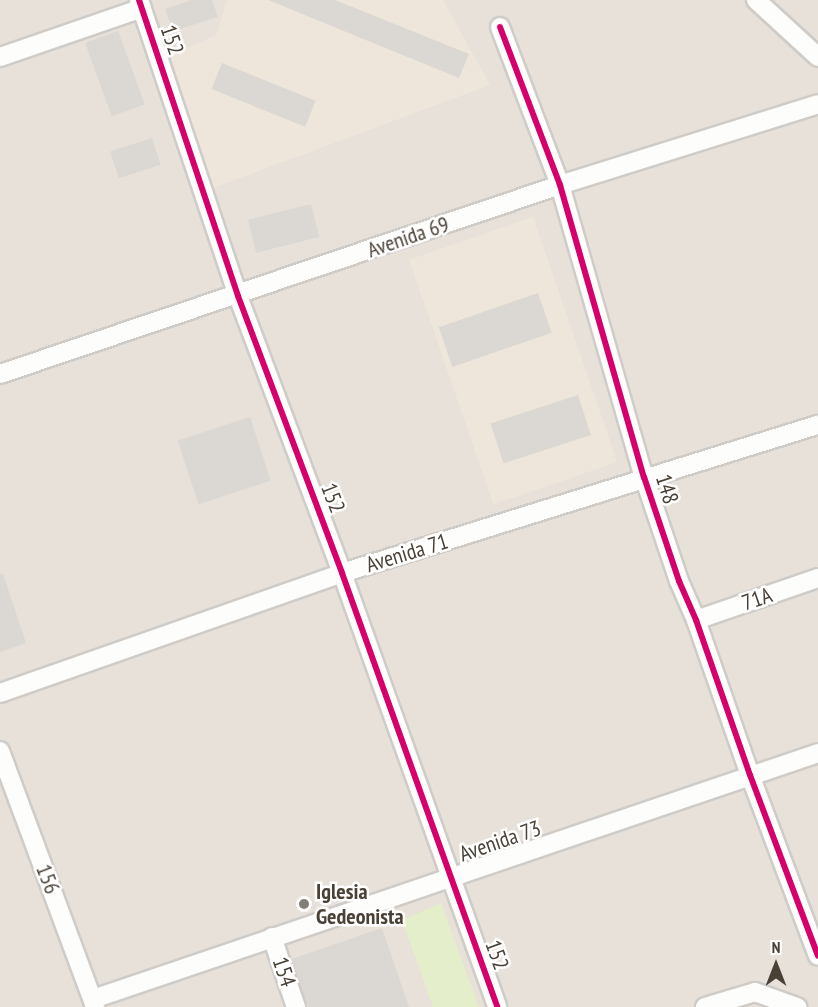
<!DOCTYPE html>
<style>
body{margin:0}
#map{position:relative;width:818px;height:1007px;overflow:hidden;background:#f3f0ec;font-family:"PT Sans Narrow",sans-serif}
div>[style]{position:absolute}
.residential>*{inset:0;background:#e7e1d9;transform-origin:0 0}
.education>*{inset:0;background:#eee6db;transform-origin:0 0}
.green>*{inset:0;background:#e4eeca}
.building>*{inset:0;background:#dbd7d2;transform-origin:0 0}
.roads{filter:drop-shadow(2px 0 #cfccc8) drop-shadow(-2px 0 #cfccc8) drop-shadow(0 2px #cfccc8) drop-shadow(0 -2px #cfccc8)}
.street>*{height:18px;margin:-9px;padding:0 9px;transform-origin:9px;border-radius:9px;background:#fdfdfc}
.cycleway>*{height:6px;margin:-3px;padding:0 3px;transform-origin:3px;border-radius:3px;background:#d6006c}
.dots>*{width:16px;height:16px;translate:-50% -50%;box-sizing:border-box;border:3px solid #fff;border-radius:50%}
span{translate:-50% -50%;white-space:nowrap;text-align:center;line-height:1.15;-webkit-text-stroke:5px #fff;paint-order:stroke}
.street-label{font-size:22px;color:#4a4136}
.poi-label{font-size:22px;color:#4a4136;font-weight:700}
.left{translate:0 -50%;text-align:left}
.north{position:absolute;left:746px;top:935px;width:60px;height:60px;-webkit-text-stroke:4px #fff;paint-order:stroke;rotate:0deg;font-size:16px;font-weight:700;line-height:24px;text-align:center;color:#4a4136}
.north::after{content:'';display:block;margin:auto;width:21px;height:27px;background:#4a4136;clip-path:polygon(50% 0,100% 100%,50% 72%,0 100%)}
</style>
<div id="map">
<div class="residential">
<i style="left:0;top:0;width:818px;height:1007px"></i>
</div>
<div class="education">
<i style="clip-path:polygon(227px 0,443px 0,490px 85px,213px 188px,170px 55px,216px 35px)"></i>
<i style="left:533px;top:217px;width:259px;height:131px;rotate:71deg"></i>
</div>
<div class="green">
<i style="clip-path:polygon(441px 903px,479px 1007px,433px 1007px,402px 920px)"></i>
</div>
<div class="building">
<i style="clip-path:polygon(192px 0,212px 0,218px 17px,173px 31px,165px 9px)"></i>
<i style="clip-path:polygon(268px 0,335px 0,469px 54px,459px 78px)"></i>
<i style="left:118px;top:31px;width:78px;height:35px;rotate:70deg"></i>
<i style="left:222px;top:63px;width:101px;height:28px;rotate:22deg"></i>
<i style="left:152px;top:138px;width:28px;height:44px;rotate:72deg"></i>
<i style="left:311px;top:204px;width:34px;height:65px;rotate:76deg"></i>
<i style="left:538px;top:293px;width:42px;height:105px;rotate:71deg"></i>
<i style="left:578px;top:395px;width:42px;height:92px;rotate:72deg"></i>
<i style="left:250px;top:417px;width:67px;height:76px;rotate:72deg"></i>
<i style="clip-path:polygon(0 574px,3px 574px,26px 643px,0 652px)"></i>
<i style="clip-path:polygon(382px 928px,409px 1007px,307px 1007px,292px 959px)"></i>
</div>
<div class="roads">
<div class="street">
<i style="left:139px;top:0;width:312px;rotate:71.5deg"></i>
<i style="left:238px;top:296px;width:296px;rotate:69.4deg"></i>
<i style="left:342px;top:573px;width:461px;rotate:70.3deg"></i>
<i style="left:756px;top:0;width:84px;rotate:42.6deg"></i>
<i style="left:500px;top:27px;width:169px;rotate:69.2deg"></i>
<i style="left:560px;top:185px;width:304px;rotate:74deg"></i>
<i style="left:644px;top:477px;width:110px;rotate:71.4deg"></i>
<i style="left:679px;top:581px;width:43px;rotate:66.4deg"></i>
<i style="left:696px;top:620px;width:164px;rotate:70.8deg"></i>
<i style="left:750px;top:775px;width:193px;rotate:69.4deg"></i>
<i style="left:0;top:57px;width:150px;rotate:-19deg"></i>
<i style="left:0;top:374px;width:591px;rotate:-18.65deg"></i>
<i style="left:560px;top:185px;width:270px;rotate:-17.4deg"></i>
<i style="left:696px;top:620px;width:129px;rotate:-19deg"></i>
<i style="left:0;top:693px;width:362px;rotate:-19.3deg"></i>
<i style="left:342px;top:573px;width:498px;rotate:-17.3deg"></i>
<i style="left:0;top:751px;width:273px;rotate:69.6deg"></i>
<i style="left:272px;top:937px;width:74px;rotate:71.1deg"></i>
<i style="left:93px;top:999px;width:766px;rotate:-18.74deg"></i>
<i style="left:705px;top:1007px;width:52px;rotate:-16.7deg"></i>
<i style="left:755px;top:992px;width:45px;rotate:19.7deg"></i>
</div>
</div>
<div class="cycleway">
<i style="left:139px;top:0;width:312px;rotate:71.5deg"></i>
<i style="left:238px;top:296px;width:296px;rotate:69.4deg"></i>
<i style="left:342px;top:573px;width:461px;rotate:70.3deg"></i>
<i style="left:500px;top:27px;width:169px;rotate:69.2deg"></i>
<i style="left:560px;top:185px;width:304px;rotate:74deg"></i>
<i style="left:644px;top:477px;width:110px;rotate:71.4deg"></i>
<i style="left:679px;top:581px;width:43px;rotate:66.4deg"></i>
<i style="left:696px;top:620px;width:164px;rotate:70.8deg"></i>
<i style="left:750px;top:775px;width:193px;rotate:69.4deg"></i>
</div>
<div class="dots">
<i style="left:304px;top:904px;background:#857e76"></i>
</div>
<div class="street-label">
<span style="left:172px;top:40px;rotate:71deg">152</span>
<span style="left:408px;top:237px;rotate:-19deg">Avenida 69</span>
<span style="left:667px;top:489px;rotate:72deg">148</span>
<span style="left:333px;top:498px;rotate:69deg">152</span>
<span style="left:407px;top:553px;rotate:-17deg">Avenida 71</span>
<span style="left:757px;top:599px;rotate:-19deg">71A</span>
<span style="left:500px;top:841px;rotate:-19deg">Avenida 73</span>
<span style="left:48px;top:879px;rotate:69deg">156</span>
<span style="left:497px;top:955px;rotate:70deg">152</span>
<span style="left:284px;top:972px;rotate:71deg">154</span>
</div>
<div class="poi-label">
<span class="left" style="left:316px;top:904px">Iglesia<br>Gedeonista</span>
</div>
<div class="north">N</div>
</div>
